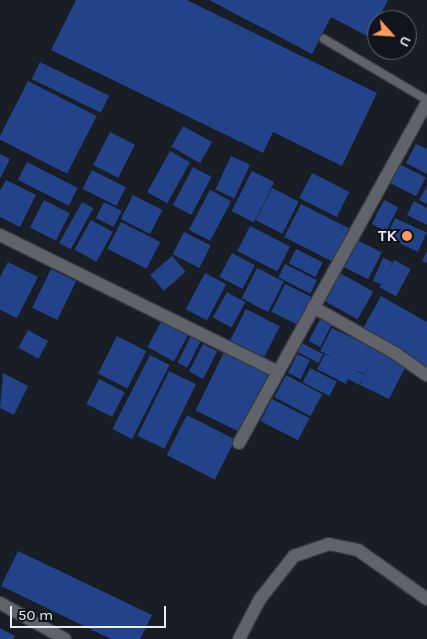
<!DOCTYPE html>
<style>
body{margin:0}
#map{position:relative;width:427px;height:639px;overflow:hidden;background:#181d26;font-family:Karla,sans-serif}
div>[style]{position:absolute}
.building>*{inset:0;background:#224289;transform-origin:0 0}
.roads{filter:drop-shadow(1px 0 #353a43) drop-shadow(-1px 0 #353a43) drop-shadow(0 1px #353a43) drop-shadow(0 -1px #353a43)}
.service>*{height:8px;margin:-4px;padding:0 4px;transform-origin:4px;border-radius:4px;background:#606369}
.minor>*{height:12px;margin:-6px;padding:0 6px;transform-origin:6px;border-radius:6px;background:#606369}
.tertiary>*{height:12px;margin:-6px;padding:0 6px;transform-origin:6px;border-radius:6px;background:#606369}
.dots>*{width:14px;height:14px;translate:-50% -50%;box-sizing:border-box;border:2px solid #0f141d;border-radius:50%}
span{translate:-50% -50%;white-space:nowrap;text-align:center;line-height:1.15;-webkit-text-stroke:4px #0f141d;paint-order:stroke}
.poi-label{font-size:16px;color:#e7ebf2;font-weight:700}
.right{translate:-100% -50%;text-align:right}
.north{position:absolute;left:367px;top:10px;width:50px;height:50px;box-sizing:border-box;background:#0f141d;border:1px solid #656a72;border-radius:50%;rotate:116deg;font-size:14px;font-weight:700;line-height:20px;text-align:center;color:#e7ebf2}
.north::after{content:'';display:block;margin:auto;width:18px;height:22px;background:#fe9b58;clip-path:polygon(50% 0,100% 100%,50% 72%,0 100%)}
.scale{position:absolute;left:10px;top:606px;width:156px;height:22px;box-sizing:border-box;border:2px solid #e7ebf2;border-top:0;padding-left:6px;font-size:15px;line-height:18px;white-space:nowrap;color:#e7ebf2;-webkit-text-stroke:4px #0f141d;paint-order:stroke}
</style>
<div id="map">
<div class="building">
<i style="clip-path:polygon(76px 0,187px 0,377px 93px,342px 166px,273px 132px,263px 153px,51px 50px)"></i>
<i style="clip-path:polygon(209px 0,388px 0,369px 37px,331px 17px,312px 54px)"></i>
<i style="left:40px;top:62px;width:77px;height:19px;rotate:26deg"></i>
<i style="left:28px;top:81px;width:77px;height:65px;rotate:27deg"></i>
<i style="left:183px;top:126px;width:33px;height:24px;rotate:29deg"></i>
<i style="left:110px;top:132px;width:28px;height:37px;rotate:27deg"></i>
<i style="clip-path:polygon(416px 144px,427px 149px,427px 174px,406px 163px)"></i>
<i style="left:170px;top:151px;width:23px;height:47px;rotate:29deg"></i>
<i style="clip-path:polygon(0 154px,10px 159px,0 179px)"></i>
<i style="left:231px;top:156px;width:21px;height:37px;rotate:25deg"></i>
<i style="left:27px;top:162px;width:57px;height:20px;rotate:27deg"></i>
<i style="left:399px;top:164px;width:30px;height:21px;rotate:27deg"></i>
<i style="left:193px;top:167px;width:21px;height:43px;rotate:28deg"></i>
<i style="left:92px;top:170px;width:38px;height:21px;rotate:27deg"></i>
<i style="left:252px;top:171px;width:25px;height:45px;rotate:27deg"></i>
<i style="left:312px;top:173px;width:42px;height:28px;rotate:27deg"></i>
<i style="clip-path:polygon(6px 180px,36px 195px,20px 227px,0 217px,0 191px)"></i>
<i style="clip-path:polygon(427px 186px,427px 204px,419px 200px)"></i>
<i style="left:272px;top:188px;width:30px;height:36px;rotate:27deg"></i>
<i style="left:210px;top:190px;width:24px;height:45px;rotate:28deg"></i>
<i style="left:133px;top:195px;width:33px;height:27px;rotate:27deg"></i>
<i style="left:44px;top:200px;width:29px;height:31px;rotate:27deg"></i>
<i style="left:384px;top:200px;width:16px;height:27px;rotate:27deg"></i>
<i style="clip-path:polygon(414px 201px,427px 208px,427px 225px,407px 215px)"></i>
<i style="left:82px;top:202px;width:13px;height:47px;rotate:29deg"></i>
<i style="left:104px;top:202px;width:20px;height:18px;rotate:27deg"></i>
<i style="left:301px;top:204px;width:54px;height:37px;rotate:27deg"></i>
<i style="left:395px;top:218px;width:35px;height:21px;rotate:25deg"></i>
<i style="left:91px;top:220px;width:25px;height:34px;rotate:29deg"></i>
<i style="left:121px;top:222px;width:44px;height:30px;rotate:27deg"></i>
<i style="left:250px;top:226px;width:45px;height:28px;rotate:27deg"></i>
<i style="left:184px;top:232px;width:30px;height:25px;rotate:27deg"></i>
<i style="left:355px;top:239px;width:30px;height:30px;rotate:27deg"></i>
<i style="left:296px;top:249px;width:30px;height:16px;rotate:27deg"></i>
<i style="clip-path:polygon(427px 251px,427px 263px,422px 261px)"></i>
<i style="left:232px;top:253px;width:26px;height:27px;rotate:28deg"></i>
<i style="left:172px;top:256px;width:21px;height:29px;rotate:49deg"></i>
<i style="left:383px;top:258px;width:10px;height:25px;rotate:24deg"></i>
<i style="left:394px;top:260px;width:19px;height:31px;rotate:28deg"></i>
<i style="clip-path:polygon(8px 262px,38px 277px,17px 318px,0 310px,0 277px)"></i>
<i style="left:285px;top:264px;width:36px;height:15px;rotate:27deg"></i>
<i style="left:257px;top:268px;width:30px;height:34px;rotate:27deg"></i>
<i style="left:51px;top:269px;width:28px;height:43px;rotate:26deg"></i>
<i style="left:205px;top:273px;width:24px;height:41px;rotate:28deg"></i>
<i style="left:340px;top:273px;width:38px;height:32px;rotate:29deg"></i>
<i style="left:285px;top:284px;width:30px;height:31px;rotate:26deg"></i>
<i style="left:227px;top:292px;width:21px;height:29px;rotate:29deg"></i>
<i style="clip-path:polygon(381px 296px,427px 322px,427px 367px,362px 330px)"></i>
<i style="left:246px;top:309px;width:38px;height:35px;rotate:27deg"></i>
<i style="left:321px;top:317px;width:13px;height:27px;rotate:27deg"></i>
<i style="left:162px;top:320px;width:30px;height:31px;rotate:28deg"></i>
<i style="clip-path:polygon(332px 328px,407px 364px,389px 399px,360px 385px,372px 360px,365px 374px,353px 369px,365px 375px,359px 385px,348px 379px,346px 384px,317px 369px,325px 354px,338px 360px,320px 351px)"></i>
<i style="left:28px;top:330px;width:23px;height:20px;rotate:29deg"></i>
<i style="left:117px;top:336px;width:33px;height:42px;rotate:27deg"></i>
<i style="left:191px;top:336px;width:11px;height:30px;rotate:27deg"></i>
<i style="left:302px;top:343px;width:24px;height:10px;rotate:28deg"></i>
<i style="left:203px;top:344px;width:16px;height:31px;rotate:27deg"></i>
<i style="left:224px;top:352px;width:50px;height:65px;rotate:26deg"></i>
<i style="left:297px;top:354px;width:14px;height:21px;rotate:25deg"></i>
<i style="left:150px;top:355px;width:22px;height:83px;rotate:27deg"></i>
<i style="left:310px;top:368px;width:30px;height:16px;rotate:27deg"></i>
<i style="left:169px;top:371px;width:30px;height:72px;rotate:26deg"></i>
<i style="clip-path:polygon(3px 373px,28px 386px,14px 415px,0 408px)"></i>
<i style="left:286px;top:375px;width:41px;height:25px;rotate:28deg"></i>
<i style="left:99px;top:379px;width:29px;height:28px;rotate:27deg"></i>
<i style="left:272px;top:399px;width:42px;height:25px;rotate:27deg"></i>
<i style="left:187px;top:415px;width:54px;height:45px;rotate:27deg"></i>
<i style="clip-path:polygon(18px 551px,152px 615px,140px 639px,111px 639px,1px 586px)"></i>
<i style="clip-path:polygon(0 628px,15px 636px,13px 639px,0 639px)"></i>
</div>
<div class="roads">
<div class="service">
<i style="left:324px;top:39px;width:120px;rotate:30.6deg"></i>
</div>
<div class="minor">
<i style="left:0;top:235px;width:310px;rotate:26.2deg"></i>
<i style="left:313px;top:307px;width:94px;rotate:29.3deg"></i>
<i style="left:395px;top:353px;width:39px;rotate:35deg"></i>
<i style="left:239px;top:443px;width:389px;rotate:-61.1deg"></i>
<i style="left:0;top:603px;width:74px;rotate:29deg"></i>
</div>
<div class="tertiary">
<i style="left:239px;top:639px;width:45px;rotate:-62.3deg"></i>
<i style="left:260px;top:599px;width:55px;rotate:-51.7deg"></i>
<i style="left:294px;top:556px;width:37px;rotate:-19deg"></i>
<i style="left:329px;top:544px;width:30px;rotate:12deg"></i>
<i style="left:358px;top:550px;width:85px;rotate:35.4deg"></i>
</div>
</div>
<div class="dots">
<i style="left:407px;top:236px;background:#fe9b58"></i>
</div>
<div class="poi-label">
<span class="right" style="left:397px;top:236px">TK</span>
</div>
<div class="north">U</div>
<div class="scale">50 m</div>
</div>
